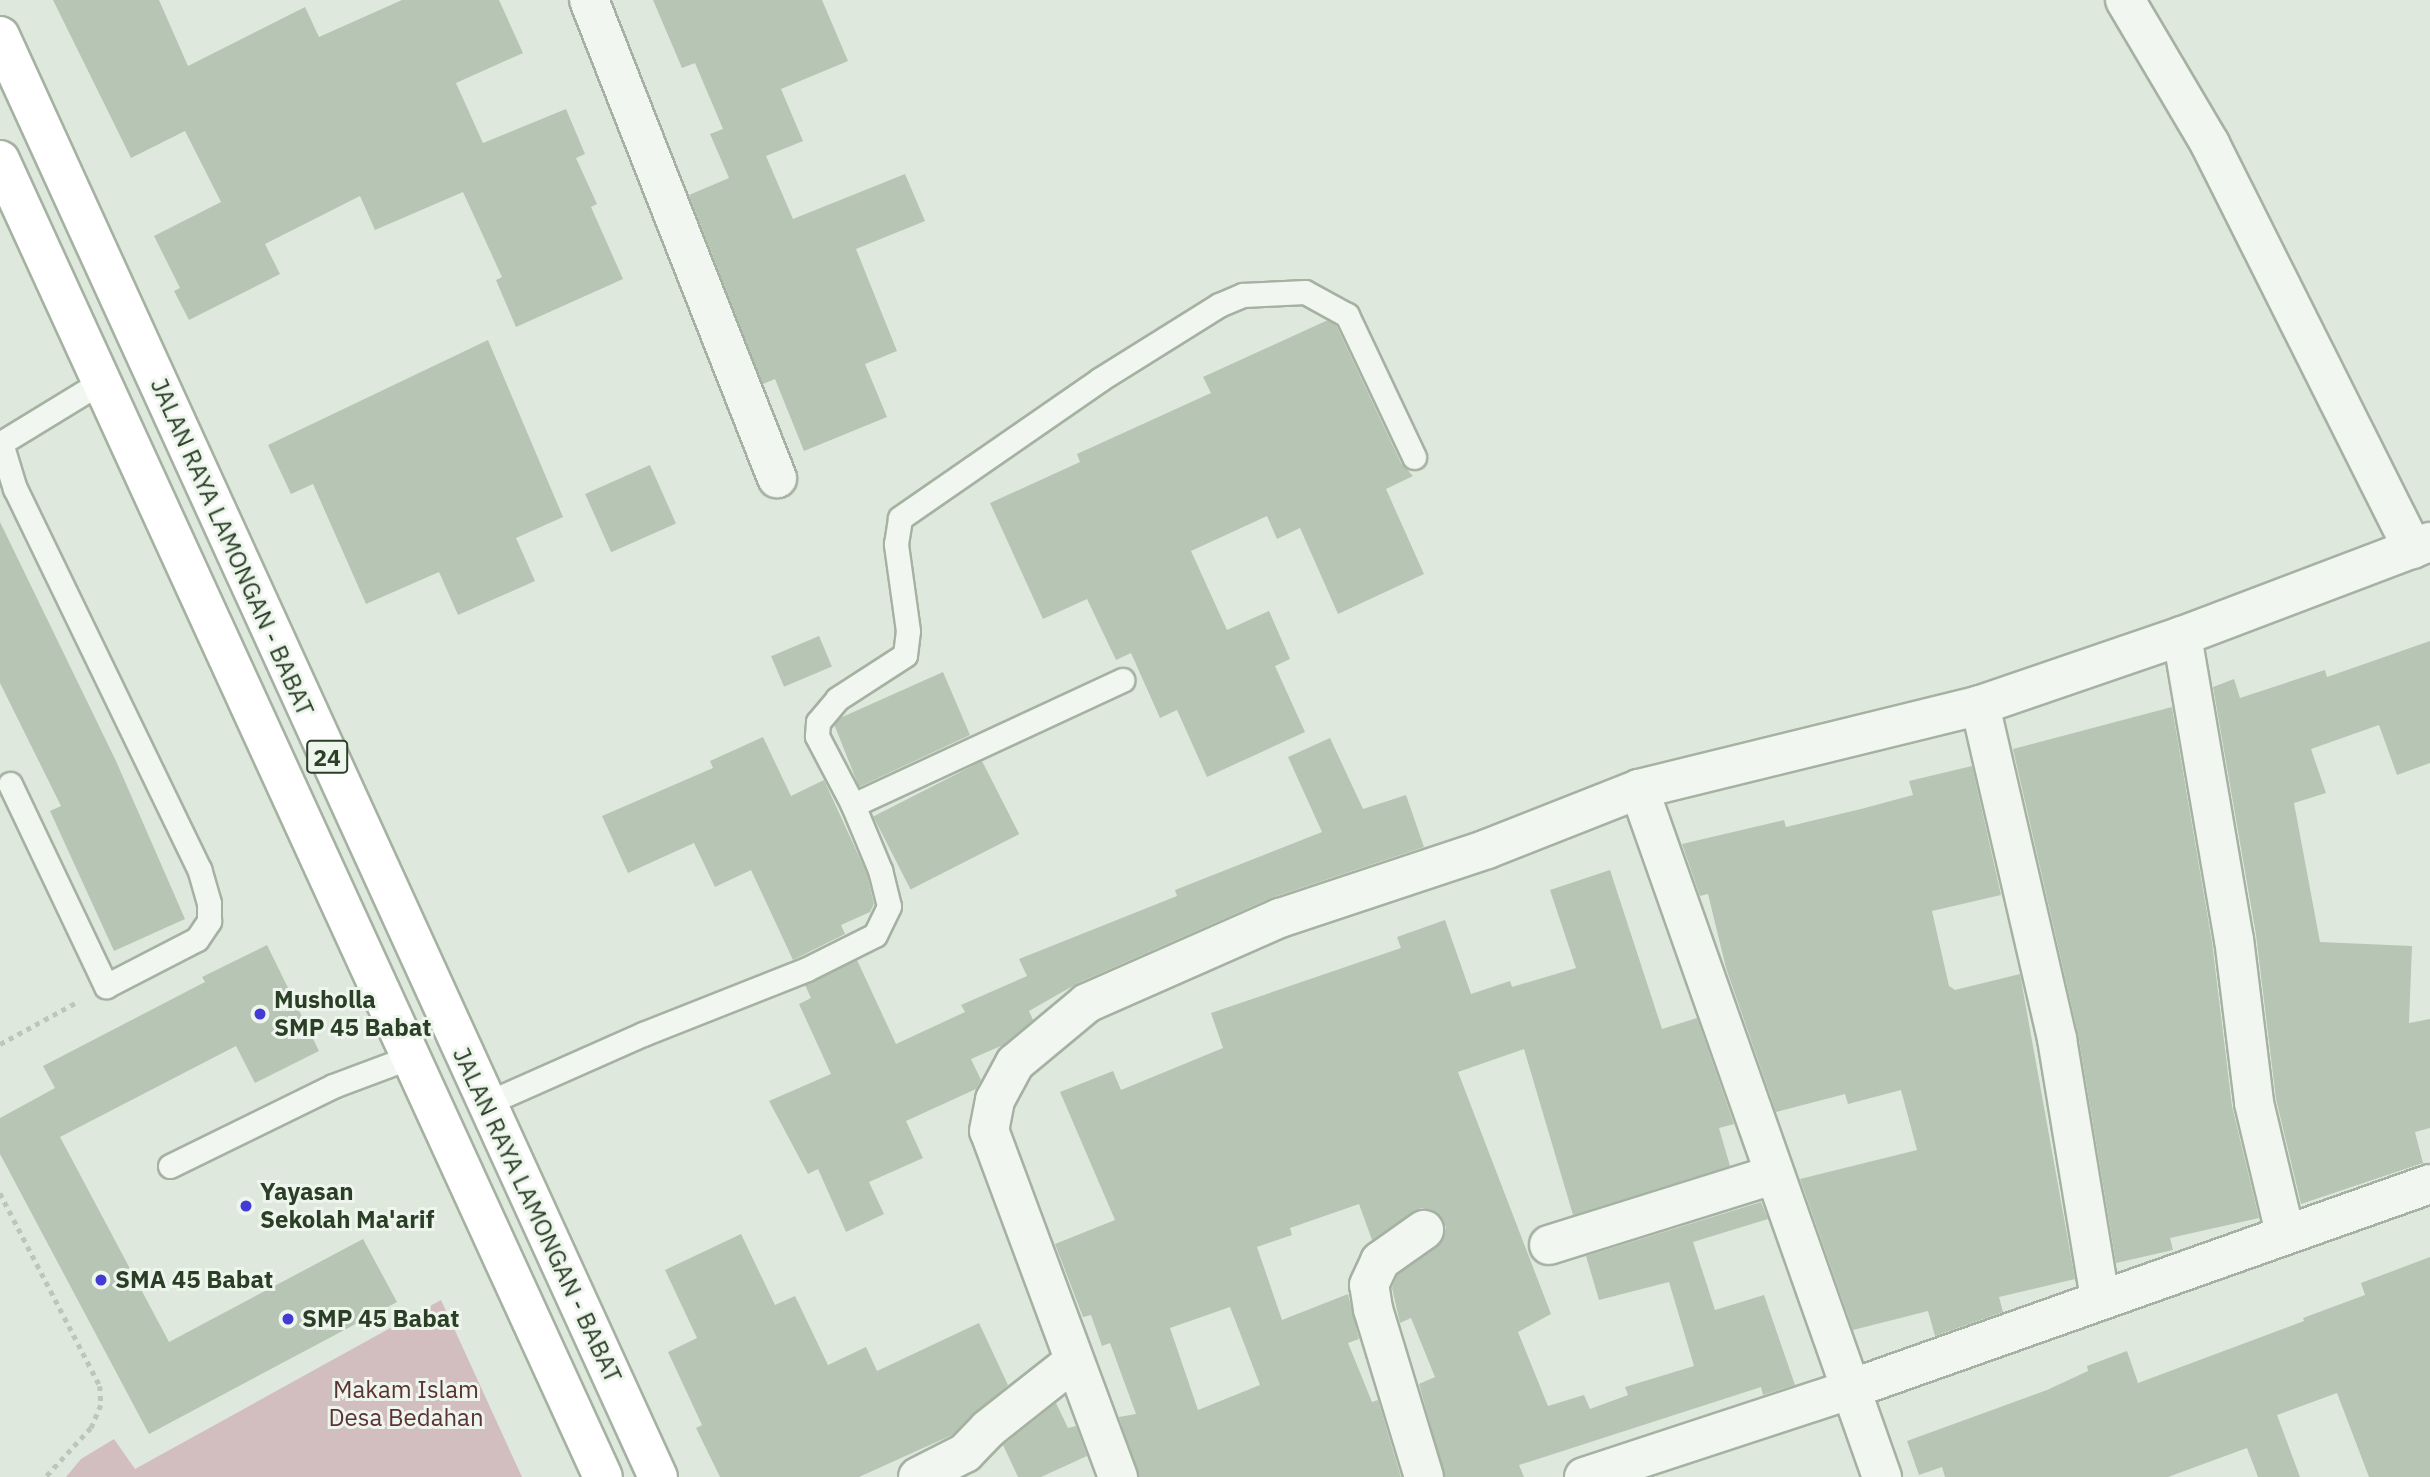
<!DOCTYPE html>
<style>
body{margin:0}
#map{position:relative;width:2430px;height:1477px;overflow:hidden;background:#dfe8dd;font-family:"IBM Plex Sans",sans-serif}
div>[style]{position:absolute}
.green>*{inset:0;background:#d2bebf}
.building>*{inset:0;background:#b7c5b4;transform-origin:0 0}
.path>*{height:4.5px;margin-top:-2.25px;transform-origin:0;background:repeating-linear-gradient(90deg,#bdc6bb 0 5px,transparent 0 10px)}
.roads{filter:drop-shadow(2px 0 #a5b2a2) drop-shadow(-2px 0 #a5b2a2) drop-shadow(0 2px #a5b2a2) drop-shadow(0 -2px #a5b2a2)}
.lane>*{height:23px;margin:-11.5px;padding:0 11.5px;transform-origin:11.5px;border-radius:11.5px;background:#f1f6f0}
.street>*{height:38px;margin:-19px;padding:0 19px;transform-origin:19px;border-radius:19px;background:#f1f6f0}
.highway>*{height:38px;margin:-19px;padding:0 19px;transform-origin:19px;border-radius:19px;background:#fff}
.dots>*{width:19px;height:19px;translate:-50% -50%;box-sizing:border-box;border:4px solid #eef5ed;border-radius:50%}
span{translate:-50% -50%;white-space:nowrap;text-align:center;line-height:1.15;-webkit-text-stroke:6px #eef5ed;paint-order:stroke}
.shield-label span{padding:2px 5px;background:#eef5ed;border:2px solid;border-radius:5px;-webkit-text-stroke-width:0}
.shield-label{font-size:23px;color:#2a3f26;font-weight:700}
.street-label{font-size:24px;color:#2a3f26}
.poi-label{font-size:24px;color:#2a3f26;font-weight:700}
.left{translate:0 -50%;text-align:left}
.park-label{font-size:24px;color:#5b3333}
</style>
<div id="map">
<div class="green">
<i style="clip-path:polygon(441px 1300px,522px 1477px,66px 1477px,81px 1459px,114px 1439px,135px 1469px)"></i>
</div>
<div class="building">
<i style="clip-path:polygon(53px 0,159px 0,188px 66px,305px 7px,319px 37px,402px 0,499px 0,523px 53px,456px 83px,483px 143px,566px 109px,585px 154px,576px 158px,597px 204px,591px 207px,623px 279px,516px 327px,496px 280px,502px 277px,463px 192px,375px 230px,360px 196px,265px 244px,280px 274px,189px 320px,174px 291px,180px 288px,154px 236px,221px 202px,185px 131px,131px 158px)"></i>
<i style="clip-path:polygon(653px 0,822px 0,848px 61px,781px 89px,803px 141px,766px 156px,793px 219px,905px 174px,925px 221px,856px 249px,897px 351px,865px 364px,887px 417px,804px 451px,775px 379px,763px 384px,689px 195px,729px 178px,710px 134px,723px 129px,695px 63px,682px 68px)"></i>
<i style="clip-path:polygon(1328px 320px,1336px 325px,1401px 463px,1413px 476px,1386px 489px,1424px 574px,1338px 614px,1300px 528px,1277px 539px,1267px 516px,1191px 551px,1227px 630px,1269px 611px,1290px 659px,1275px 666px,1305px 732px,1207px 777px,1177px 710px,1160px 718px,1131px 653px,1116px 660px,1087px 599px,1043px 619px,990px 503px,1080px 462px,1077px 454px,1211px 393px,1203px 377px)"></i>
<i style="clip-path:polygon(488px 340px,563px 517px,516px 538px,535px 581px,458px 615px,439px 572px,366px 604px,313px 484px,291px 494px,268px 445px)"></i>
<i style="left:650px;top:465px;width:64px;height:71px;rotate:66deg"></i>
<i style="clip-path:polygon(0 522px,116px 761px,185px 919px,114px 951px,50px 811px,61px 806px,0 683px)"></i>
<i style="left:819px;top:636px;width:33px;height:52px;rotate:67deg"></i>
<i style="clip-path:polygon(2430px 641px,2430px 763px,2397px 775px,2379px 725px,2311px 749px,2326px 793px,2294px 803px,2320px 942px,2412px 946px,2409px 1023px,2430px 1019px,2430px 1128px,2415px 1132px,2423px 1163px,2301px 1204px,2276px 1099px,2256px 935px,2213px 687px,2234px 679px,2240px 698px,2325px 670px,2327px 677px)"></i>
<i style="clip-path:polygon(943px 672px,970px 735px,859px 787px,834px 724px,840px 718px)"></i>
<i style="clip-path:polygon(2172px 707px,2212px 942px,2232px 1106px,2259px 1218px,2170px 1238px,2173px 1250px,2116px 1263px,2078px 1034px,2013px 749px)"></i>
<i style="clip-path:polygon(763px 737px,791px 796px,824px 780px,867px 874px,874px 904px,870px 912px,841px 925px,845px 934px,793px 960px,751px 870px,715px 887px,694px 843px,628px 873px,602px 816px,713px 768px,710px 761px)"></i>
<i style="clip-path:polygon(1330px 738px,1363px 809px,1406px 795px,1424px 847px,1271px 898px,1078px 983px,1029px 1011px,1033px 1020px,1003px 1045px,971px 1059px,981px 1080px,976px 1089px,906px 1121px,923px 1158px,869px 1182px,884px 1214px,846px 1232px,818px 1169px,808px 1174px,769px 1101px,831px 1074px,799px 1004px,811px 998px,805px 985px,857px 960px,896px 1044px,965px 1012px,961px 1005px,1027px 976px,1019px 959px,1177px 896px,1175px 890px,1322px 832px,1288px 757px)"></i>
<i style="left:982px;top:761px;width:82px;height:122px;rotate:63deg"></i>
<i style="clip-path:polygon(1972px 766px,2001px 895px,1932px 911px,1949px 986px,1955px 990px,2020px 974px,2075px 1279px,1999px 1297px,2003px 1312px,1935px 1336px,1928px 1311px,1853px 1330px,1800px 1179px,1917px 1150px,1901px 1090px,1848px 1104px,1845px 1094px,1776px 1112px,1726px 968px,1708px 894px,1700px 896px,1682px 844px,1784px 820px,1786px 827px,1861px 809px,1913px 795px,1909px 781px)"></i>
<i style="clip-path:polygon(evenodd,1610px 870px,1662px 1029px,1697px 1018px,1734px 1124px,1719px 1128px,1730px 1166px,1573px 1215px,1524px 1049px,1458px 1072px,1551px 1314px,1518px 1332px,1548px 1406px,1584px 1395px,1590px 1409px,1628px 1395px,1625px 1387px,1694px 1366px,1669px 1282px,1599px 1300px,1586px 1256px,1761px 1202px,1768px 1219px,1693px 1242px,1715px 1310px,1764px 1295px,1795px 1385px,1763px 1395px,1761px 1387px,1519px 1465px,1524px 1477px,1445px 1477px,1419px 1384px,1435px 1377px,1411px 1318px,1400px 1323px,1392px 1288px,1397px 1275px,1437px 1247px,1446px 1227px,1434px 1211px,1421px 1208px,1372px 1240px,1359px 1204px,1290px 1228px,1292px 1235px,1257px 1247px,1282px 1320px,1348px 1294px,1359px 1339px,1348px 1343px,1372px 1402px,1378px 1400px,1401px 1477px,1139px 1477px,1119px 1417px,1136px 1414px,1110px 1343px,1102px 1346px,1091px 1315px,1083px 1317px,1055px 1244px,1115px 1220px,1060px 1092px,1113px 1071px,1121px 1090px,1223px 1048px,1211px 1013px,1401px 948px,1397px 937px,1445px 920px,1471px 994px,1510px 981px,1512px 987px,1576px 968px,1550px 890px,1610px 870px,1230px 1307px,1260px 1385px,1198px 1410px,1170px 1328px,1230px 1307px)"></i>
<i style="clip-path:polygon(267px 945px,319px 1051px,255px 1083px,236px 1046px,60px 1137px,169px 1342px,363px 1239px,397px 1302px,149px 1434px,0 1154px,0 1118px,55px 1088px,43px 1066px,205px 982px,202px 977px)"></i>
<i style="clip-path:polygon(741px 1234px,775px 1305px,795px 1296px,828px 1365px,866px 1347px,877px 1371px,979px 1323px,1008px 1385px,952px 1435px,859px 1477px,720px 1477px,696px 1428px,702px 1425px,668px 1352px,697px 1338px,665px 1270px)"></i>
<i style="clip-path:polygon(2430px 1257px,2430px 1477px,2369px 1477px,2337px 1393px,2277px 1415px,2300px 1477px,2258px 1477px,2247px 1448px,2168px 1477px,1945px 1477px,1942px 1467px,1919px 1475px,1907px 1441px,2047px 1390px,2088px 1371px,2087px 1366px,2127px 1351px,2138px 1383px,2304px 1321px,2303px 1318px,2365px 1295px,2361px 1283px)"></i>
<i style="clip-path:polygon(1056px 1403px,1068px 1428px,1076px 1426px,1087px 1456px,1041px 1477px,1018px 1477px,1003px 1445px)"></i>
</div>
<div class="path">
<i style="left:0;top:1044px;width:90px;rotate:-28.6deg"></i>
<i style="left:0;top:1193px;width:217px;rotate:62.6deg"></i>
<i style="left:100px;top:1386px;width:19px;rotate:87deg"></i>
<i style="left:101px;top:1405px;width:25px;rotate:113deg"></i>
<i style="left:91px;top:1428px;width:67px;rotate:132.6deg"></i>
</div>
<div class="roads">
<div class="lane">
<i style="left:10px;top:784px;width:224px;rotate:64.6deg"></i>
<i style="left:106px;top:986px;width:102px;rotate:-27.3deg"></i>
<i style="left:197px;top:939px;width:22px;rotate:-56deg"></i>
<i style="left:209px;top:921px;width:18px;rotate:-90deg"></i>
<i style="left:209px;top:903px;width:35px;rotate:-106deg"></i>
<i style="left:199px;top:869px;width:422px;rotate:-115.8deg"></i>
<i style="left:15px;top:489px;width:48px;rotate:-106.9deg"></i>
<i style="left:1px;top:443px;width:117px;rotate:-31.4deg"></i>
<i style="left:853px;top:805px;width:78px;rotate:-117.6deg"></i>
<i style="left:817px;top:736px;width:14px;rotate:-86deg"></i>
<i style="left:818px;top:722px;width:30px;rotate:-50deg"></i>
<i style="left:837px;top:699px;width:81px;rotate:-32.9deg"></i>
<i style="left:905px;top:655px;width:24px;rotate:-83deg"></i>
<i style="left:908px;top:631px;width:88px;rotate:-97.9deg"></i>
<i style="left:896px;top:544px;width:26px;rotate:-81deg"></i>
<i style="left:900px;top:518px;width:242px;rotate:-34.7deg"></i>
<i style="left:1099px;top:380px;width:142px;rotate:-32deg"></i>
<i style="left:1219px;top:305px;width:26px;rotate:-23deg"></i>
<i style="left:1243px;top:295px;width:62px;rotate:-2.8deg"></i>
<i style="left:1305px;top:292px;width:48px;rotate:28.7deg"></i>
<i style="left:1347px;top:315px;width:157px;rotate:64.7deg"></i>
<i style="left:485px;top:1104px;width:173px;rotate:-23.9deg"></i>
<i style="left:643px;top:1034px;width:176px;rotate:-21.6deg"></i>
<i style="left:807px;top:969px;width:76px;rotate:-26.6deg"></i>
<i style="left:875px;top:935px;width:32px;rotate:-64deg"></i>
<i style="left:889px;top:906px;width:37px;rotate:-104deg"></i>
<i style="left:880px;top:870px;width:70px;rotate:-112.6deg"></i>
<i style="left:853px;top:805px;width:297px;rotate:-24.9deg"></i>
<i style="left:170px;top:1166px;width:182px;rotate:-26.1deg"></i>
<i style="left:333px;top:1086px;width:82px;rotate:-20.6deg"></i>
</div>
<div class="street">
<i style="left:589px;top:0;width:514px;rotate:68.53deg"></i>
<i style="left:2125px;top:0;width:167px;rotate:59.4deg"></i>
<i style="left:2210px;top:144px;width:453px;rotate:63.4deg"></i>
<i style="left:2182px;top:636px;width:307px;rotate:80.3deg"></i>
<i style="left:2234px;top:939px;width:165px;rotate:83deg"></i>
<i style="left:2254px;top:1103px;width:134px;rotate:76.6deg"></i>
<i style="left:1980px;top:705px;width:343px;rotate:77deg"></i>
<i style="left:2057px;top:1039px;width:263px;rotate:80.6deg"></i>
<i style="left:1639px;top:789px;width:730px;rotate:70.55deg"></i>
<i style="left:1549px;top:1245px;width:235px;rotate:-17.4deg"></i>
<i style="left:918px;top:1477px;width:53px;rotate:-27.1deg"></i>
<i style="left:965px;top:1453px;width:33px;rotate:-46deg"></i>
<i style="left:988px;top:1429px;width:110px;rotate:-38.3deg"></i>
<i style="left:1118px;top:1477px;width:369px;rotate:-110.4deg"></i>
<i style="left:989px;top:1131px;width:32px;rotate:-79deg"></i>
<i style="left:995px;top:1100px;width:42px;rotate:-61.6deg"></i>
<i style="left:1015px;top:1063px;width:94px;rotate:-39.8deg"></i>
<i style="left:1087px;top:1003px;width:211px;rotate:-23.8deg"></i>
<i style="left:1280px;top:918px;width:218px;rotate:-18.4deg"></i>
<i style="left:1487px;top:849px;width:163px;rotate:-21.5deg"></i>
<i style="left:1639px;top:789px;width:351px;rotate:-13.8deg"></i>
<i style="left:1980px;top:705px;width:213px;rotate:-18.9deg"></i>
<i style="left:2182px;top:636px;width:265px;rotate:-20.8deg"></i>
<i style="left:1424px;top:1477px;width:176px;rotate:-106.9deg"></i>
<i style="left:1373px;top:1309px;width:24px;rotate:-99deg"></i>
<i style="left:1369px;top:1285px;width:26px;rotate:-65deg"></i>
<i style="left:1380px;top:1261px;width:54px;rotate:-35.2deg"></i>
<i style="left:1584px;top:1477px;width:278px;rotate:-18.2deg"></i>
<i style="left:1848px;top:1390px;width:617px;rotate:-19.49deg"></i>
</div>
<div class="highway">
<i style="left:0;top:36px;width:1584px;rotate:65.46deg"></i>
<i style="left:0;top:160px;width:1448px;rotate:65.4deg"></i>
</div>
</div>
<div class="dots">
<i style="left:260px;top:1014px;background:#433bd3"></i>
<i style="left:246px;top:1206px;background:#433bd3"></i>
<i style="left:101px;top:1280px;background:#433bd3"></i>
<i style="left:288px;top:1319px;background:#433bd3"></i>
</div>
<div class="shield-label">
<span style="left:327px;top:757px">24</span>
</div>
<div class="street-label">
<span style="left:232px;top:547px;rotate:66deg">JALAN RAYA LAMONGAN - BABAT</span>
<span style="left:537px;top:1215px;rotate:65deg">JALAN RAYA LAMONGAN - BABAT</span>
</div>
<div class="poi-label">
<span class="left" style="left:274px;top:1014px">Musholla<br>SMP 45 Babat</span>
<span class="left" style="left:260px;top:1206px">Yayasan<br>Sekolah Ma'arif</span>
<span class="left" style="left:115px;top:1280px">SMA 45 Babat</span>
<span class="left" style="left:302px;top:1319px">SMP 45 Babat</span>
</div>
<div class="park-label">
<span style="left:406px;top:1404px">Makam Islam<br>Desa Bedahan</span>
</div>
</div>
